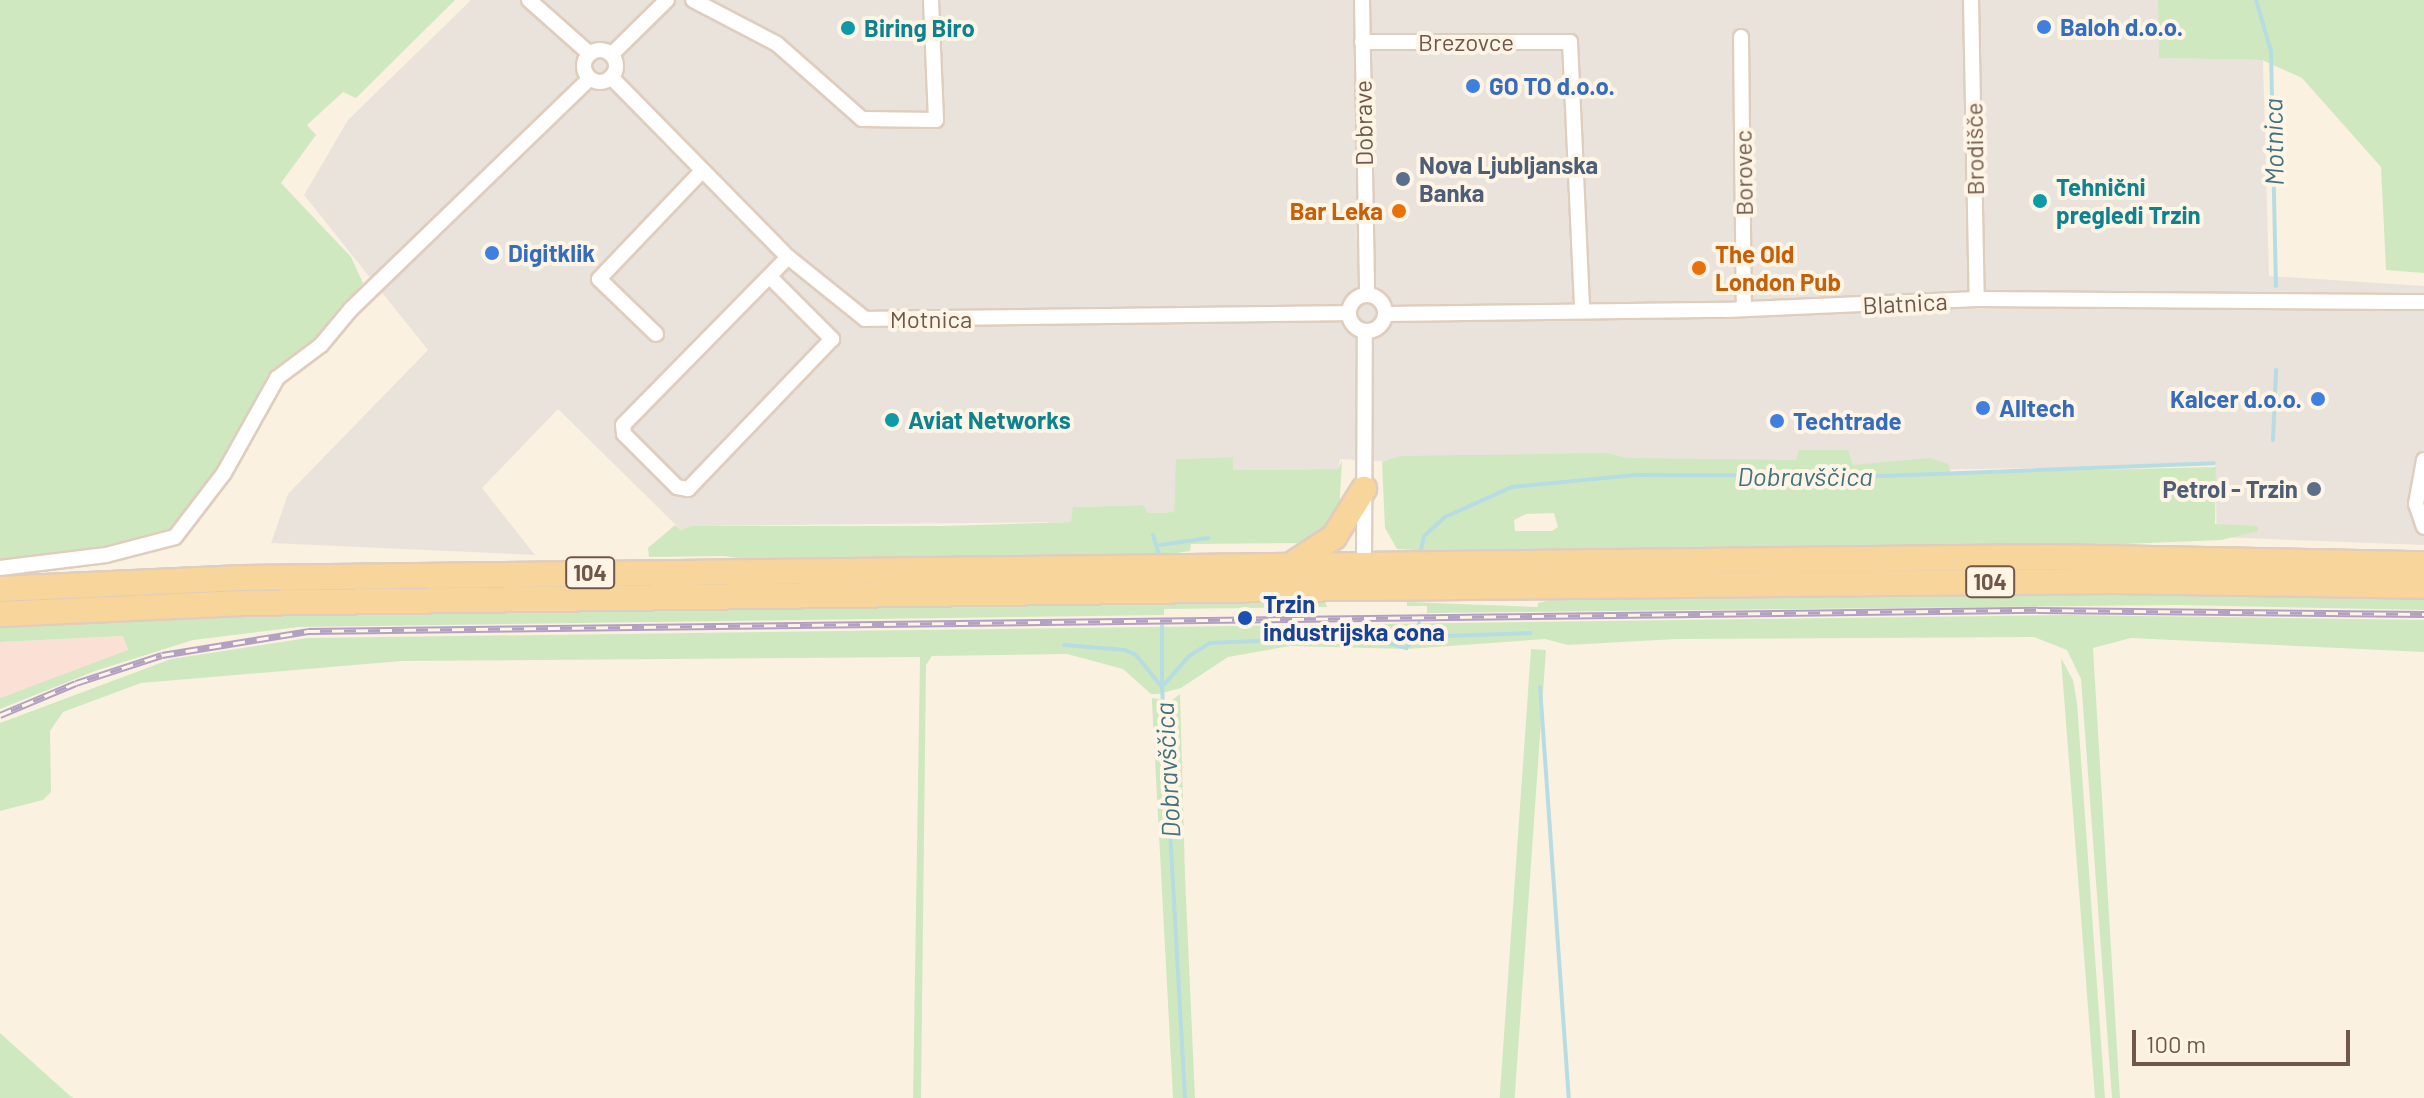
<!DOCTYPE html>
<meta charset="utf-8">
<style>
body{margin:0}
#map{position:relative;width:2424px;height:1098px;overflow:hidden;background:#fbf1e1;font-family:Barlow,sans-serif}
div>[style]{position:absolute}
.commercial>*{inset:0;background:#fbe0d5}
.industrial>*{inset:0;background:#eae3dc}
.green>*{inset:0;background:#d0e8c0;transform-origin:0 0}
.stream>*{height:4px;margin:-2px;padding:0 2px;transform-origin:2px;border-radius:2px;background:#b7dde3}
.roads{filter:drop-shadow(2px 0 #dfcdbd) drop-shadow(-2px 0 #dfcdbd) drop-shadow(0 2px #dfcdbd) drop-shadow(0 -2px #dfcdbd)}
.street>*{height:14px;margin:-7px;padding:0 7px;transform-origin:7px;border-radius:7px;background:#fff}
.street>.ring{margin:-7px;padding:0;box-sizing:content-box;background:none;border:14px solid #fff;border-radius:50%}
.primary>*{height:24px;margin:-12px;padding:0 12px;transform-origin:12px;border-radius:12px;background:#f8d59b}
.rail>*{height:7px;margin-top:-3.5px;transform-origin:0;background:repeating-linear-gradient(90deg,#fef5e6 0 12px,#b3a1c3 0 24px);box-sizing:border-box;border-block:2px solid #b3a1c3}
.dots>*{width:22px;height:22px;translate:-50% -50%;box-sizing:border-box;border:4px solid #fef5e6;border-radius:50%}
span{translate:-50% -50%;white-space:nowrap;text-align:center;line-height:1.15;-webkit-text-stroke:8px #fef5e6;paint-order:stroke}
.shield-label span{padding:2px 6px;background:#fef5e6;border:2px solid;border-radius:6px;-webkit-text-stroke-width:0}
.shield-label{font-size:22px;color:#715749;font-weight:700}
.shop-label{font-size:24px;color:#366cbe;font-weight:700}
.left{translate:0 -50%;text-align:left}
.right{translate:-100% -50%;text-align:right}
.culture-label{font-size:24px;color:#0d838f;font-weight:700}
.street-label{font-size:24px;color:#715749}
.service-label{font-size:24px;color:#4e5e75;font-weight:700}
.food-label{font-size:24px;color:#c56008;font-weight:700}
.transit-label{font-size:24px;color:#164399;font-weight:700}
.water-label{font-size:26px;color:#41737d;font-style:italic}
.scale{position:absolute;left:2132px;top:1030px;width:218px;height:36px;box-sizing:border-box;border:4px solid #715749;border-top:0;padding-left:10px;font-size:24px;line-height:28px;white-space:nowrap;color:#715749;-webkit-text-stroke:6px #fef5e6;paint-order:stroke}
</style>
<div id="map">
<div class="commercial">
<i style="clip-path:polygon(124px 636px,128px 651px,0 698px,0 642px)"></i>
</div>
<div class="industrial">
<i style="clip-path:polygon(471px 0,2158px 0,2160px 58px,2263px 60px,2269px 276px,2424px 286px,2424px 545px,2217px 537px,2215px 465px,1635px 475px,1340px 459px,1338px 469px,1233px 470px,1232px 457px,1177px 459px,1174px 512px,1148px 513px,1143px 505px,1074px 507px,1072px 522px,692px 526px,681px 530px,558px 409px,482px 488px,535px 555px,271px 543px,288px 494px,428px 350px,304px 195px,348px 120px)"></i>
</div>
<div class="green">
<i style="clip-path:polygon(0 0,455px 0,356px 98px,343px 92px,307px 125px,316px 135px,281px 183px,351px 257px,363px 283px,319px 338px,268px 374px,210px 485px,171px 532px,89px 553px,0 563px)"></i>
<i style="clip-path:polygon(2158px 0,2424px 0,2424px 273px,2386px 270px,2381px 167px,2302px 78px,2262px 60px,2159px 58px)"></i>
<i style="clip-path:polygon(evenodd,1799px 450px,1848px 450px,1853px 465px,1929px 458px,1948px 464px,1951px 473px,2216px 467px,2215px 524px,2258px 526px,2258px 531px,2221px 540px,2075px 546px,1464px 553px,1397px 549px,1385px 528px,1382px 462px,1400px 456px,1607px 453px,1626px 458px,1796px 460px,1799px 450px,1554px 513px,1558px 527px,1552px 531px,1515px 531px,1514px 520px,1526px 514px,1554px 513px)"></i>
<i style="clip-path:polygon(1233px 457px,1233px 470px,1338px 469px,1342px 460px,1339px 514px,1313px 543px,1191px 544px,1190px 551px,1157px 556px,767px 562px,724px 556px,649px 557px,648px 548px,675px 525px,681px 530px,692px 526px,943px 526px,1071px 522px,1073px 507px,1143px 505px,1148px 513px,1174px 512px,1176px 459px)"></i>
<i style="clip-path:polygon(2111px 591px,2424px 596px,2424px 610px,2177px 605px,1427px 613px,1427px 606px,1407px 606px,1407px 602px,1538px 607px,1538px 603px,1568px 596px)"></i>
<i style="clip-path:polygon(1324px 597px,1327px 607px,1164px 609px,1164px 615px,299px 627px,193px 640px,95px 671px,0 709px,0 698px,128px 650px,123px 636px,0 642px,0 623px,143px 615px)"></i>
<i style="clip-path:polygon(2069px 615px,2424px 620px,2424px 652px,2131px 638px,2093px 648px,2120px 1098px,2112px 1098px,2081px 679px,2067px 650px,2034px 637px,1676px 639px,1568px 645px,1545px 639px,1407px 649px,1290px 646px,1228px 657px,1181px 688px,1158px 694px,1151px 694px,1123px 669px,1067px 654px,932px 656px,926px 665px,921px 1098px,913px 1098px,920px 657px,402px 661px,141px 683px,63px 712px,50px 731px,51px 792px,43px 800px,0 811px,0 723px,171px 659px,307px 638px)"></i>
<i style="left:1531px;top:649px;width:15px;height:450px;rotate:4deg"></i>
<i style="clip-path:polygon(2061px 658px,2073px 680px,2077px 703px,2105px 1098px,2095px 1098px)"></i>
<i style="clip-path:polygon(1180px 694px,1185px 875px,1195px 1098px,1173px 1098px,1152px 703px,1152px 698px,1171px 701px)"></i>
<i style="clip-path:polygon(0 1033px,68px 1094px,73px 1098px,0 1098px)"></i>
</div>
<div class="stream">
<i style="left:2256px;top:0;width:53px;rotate:73.6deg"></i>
<i style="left:2271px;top:51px;width:235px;rotate:88.8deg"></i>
<i style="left:2273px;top:440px;width:70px;rotate:-87.5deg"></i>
<i style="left:1153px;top:535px;width:24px;rotate:73deg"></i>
<i style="left:1160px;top:545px;width:49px;rotate:-8.3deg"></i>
<i style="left:1421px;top:550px;width:14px;rotate:-78deg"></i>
<i style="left:1424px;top:536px;width:28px;rotate:-42deg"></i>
<i style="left:1445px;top:517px;width:73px;rotate:-24.1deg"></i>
<i style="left:1512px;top:487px;width:124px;rotate:-5.6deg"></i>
<i style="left:1635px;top:475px;width:247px;rotate:0.2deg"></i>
<i style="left:1882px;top:476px;width:332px;rotate:-2.2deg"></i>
<i style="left:1162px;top:626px;width:61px;rotate:90deg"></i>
<i style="left:1418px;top:637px;width:112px;rotate:-2deg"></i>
<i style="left:1064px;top:645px;width:61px;rotate:4.7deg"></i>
<i style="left:1125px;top:650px;width:12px;rotate:24deg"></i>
<i style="left:1136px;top:655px;width:41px;rotate:50.9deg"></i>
<i style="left:1540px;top:687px;width:412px;rotate:86deg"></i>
<i style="left:1185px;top:1098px;width:412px;rotate:-93.2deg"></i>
<i style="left:1162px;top:687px;width:41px;rotate:-48.9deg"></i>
<i style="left:1189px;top:656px;width:25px;rotate:-32deg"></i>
<i style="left:1210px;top:643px;width:152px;rotate:-2.6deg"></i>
<i style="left:1362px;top:636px;width:46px;rotate:15.3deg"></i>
<i style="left:1406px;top:648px;width:16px;rotate:-43deg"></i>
<i style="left:1418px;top:637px;width:14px;rotate:-86deg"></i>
</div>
<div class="roads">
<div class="street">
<i style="left:529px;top:0;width:81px;rotate:41.5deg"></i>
<i style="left:693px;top:0;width:95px;rotate:27.6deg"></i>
<i style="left:777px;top:44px;width:113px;rotate:41.4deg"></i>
<i style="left:862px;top:119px;width:74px;rotate:0.8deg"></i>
<i style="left:936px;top:120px;width:120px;rotate:-92.4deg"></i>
<i style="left:1362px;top:0;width:295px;rotate:89deg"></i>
<i style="left:1971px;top:0;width:299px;rotate:88.9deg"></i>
<i style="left:1741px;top:37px;width:272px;rotate:89.4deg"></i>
<i style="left:1362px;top:42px;width:208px"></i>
<i style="left:1570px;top:42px;width:269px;rotate:87.4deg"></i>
<i class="ring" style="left:584px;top:50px;width:18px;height:18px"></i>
<i style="left:612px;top:54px;width:77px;rotate:-44.5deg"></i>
<i style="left:611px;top:77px;width:252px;rotate:45.5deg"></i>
<i style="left:788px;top:257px;width:99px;rotate:38.8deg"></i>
<i style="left:865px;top:319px;width:484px;rotate:-0.7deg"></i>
<i style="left:770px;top:277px;width:88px;rotate:45deg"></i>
<i style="left:832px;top:339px;width:208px;rotate:133.8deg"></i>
<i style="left:688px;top:489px;width:11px;rotate:-170deg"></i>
<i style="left:677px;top:487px;width:75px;rotate:-135deg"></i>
<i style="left:624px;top:434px;width:9px;rotate:-96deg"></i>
<i style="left:623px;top:425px;width:235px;rotate:-45.5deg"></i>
<i class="ring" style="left:1349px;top:295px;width:22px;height:22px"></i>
<i style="left:1386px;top:314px;width:340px;rotate:-0.7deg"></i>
<i style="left:1726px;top:310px;width:251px;rotate:-2.5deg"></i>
<i style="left:1977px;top:299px;width:447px;rotate:0.4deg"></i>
<i style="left:656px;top:334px;width:79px;rotate:-136deg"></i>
<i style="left:599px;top:279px;width:148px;rotate:-46.4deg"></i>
<i style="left:2424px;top:460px;width:45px;rotate:100.3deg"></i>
<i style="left:2416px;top:504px;width:24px;rotate:71deg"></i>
<i style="left:0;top:568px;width:107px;rotate:-7deg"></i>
<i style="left:106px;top:555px;width:71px;rotate:-14.6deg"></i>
<i style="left:175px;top:537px;width:81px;rotate:-52.6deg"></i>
<i style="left:224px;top:473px;width:109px;rotate:-60.8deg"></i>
<i style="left:277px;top:378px;width:55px;rotate:-36.9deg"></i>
<i style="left:321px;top:345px;width:47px;rotate:-50.2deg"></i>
<i style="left:351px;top:309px;width:332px;rotate:-44deg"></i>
<i style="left:1364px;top:571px;width:239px;rotate:-89.8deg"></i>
</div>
<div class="primary">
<i style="left:1294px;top:563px;width:48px;rotate:-33deg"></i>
<i style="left:1334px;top:537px;width:57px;rotate:-58deg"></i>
<i style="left:0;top:589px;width:243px;rotate:-2.6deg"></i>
<i style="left:243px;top:578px;width:1805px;rotate:-0.67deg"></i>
<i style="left:2048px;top:557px;width:376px;rotate:1.1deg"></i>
<i style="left:0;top:614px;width:244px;rotate:-2.6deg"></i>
<i style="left:244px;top:603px;width:1121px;rotate:-0.77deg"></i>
<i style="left:1365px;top:588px;width:749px;rotate:-0.54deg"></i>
<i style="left:2114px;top:581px;width:310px;rotate:0.9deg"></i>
</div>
</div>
<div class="rail">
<i style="left:0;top:715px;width:82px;rotate:-22.8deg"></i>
<i style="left:76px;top:683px;width:90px;rotate:-18deg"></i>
<i style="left:162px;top:655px;width:148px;rotate:-9.3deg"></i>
<i style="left:308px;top:631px;width:1730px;rotate:-0.7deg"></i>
<i style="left:2038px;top:610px;width:386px;rotate:0.6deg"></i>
</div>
<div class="dots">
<i style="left:2044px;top:27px;background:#3f7fe0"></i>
<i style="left:848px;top:28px;background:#0f9aa8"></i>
<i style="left:1473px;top:86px;background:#3f7fe0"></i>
<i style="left:1403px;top:179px;background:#5c6f8a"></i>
<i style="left:2040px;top:201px;background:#0f9aa8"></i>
<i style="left:1399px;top:211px;background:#e8710a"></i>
<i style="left:492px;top:253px;background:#3f7fe0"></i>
<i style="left:1699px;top:268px;background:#e8710a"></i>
<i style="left:2318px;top:399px;background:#3f7fe0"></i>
<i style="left:1983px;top:408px;background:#3f7fe0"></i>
<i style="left:892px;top:420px;background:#0f9aa8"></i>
<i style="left:1777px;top:421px;background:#3f7fe0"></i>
<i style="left:2314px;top:489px;background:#5c6f8a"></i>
<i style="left:1245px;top:618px;background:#1a4fb4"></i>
</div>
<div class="shield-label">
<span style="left:590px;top:573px">104</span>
<span style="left:1990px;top:582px">104</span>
</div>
<div class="shop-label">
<span class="left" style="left:2060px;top:27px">Baloh d.o.o.</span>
<span class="left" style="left:1489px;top:86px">GO TO d.o.o.</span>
<span class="left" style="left:508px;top:253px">Digitklik</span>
<span class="right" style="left:2302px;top:399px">Kalcer d.o.o.</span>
<span class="left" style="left:1999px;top:408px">Alltech</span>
<span class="left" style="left:1793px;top:421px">Techtrade</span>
</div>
<div class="culture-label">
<span class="left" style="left:864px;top:28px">Biring Biro</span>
<span class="left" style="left:2056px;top:201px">Tehnični<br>pregledi Trzin</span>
<span class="left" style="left:908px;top:420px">Aviat Networks</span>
</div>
<div class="street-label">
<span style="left:1466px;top:42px">Brezovce</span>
<span style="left:1363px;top:123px;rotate:-91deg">Dobrave</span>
<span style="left:1974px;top:149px;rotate:-91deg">Brodišče</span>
<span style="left:1743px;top:173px;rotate:-91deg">Borovec</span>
<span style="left:1905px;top:303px;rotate:-3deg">Blatnica</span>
<span style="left:931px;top:319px">Motnica</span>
</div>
<div class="service-label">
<span class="left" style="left:1419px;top:179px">Nova Ljubljanska<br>Banka</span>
<span class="right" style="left:2298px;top:489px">Petrol - Trzin</span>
</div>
<div class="food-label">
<span class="right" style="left:1383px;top:211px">Bar Leka</span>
<span class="left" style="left:1715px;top:268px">The Old<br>London Pub</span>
</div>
<div class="transit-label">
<span class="left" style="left:1263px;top:618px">Trzin<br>industrijska cona</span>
</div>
<div class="water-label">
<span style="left:2273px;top:142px;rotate:-91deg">Motnica</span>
<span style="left:1805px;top:476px">Dobravščica</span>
<span style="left:1167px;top:770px;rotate:-93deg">Dobravščica</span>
</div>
<div class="scale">100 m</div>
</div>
